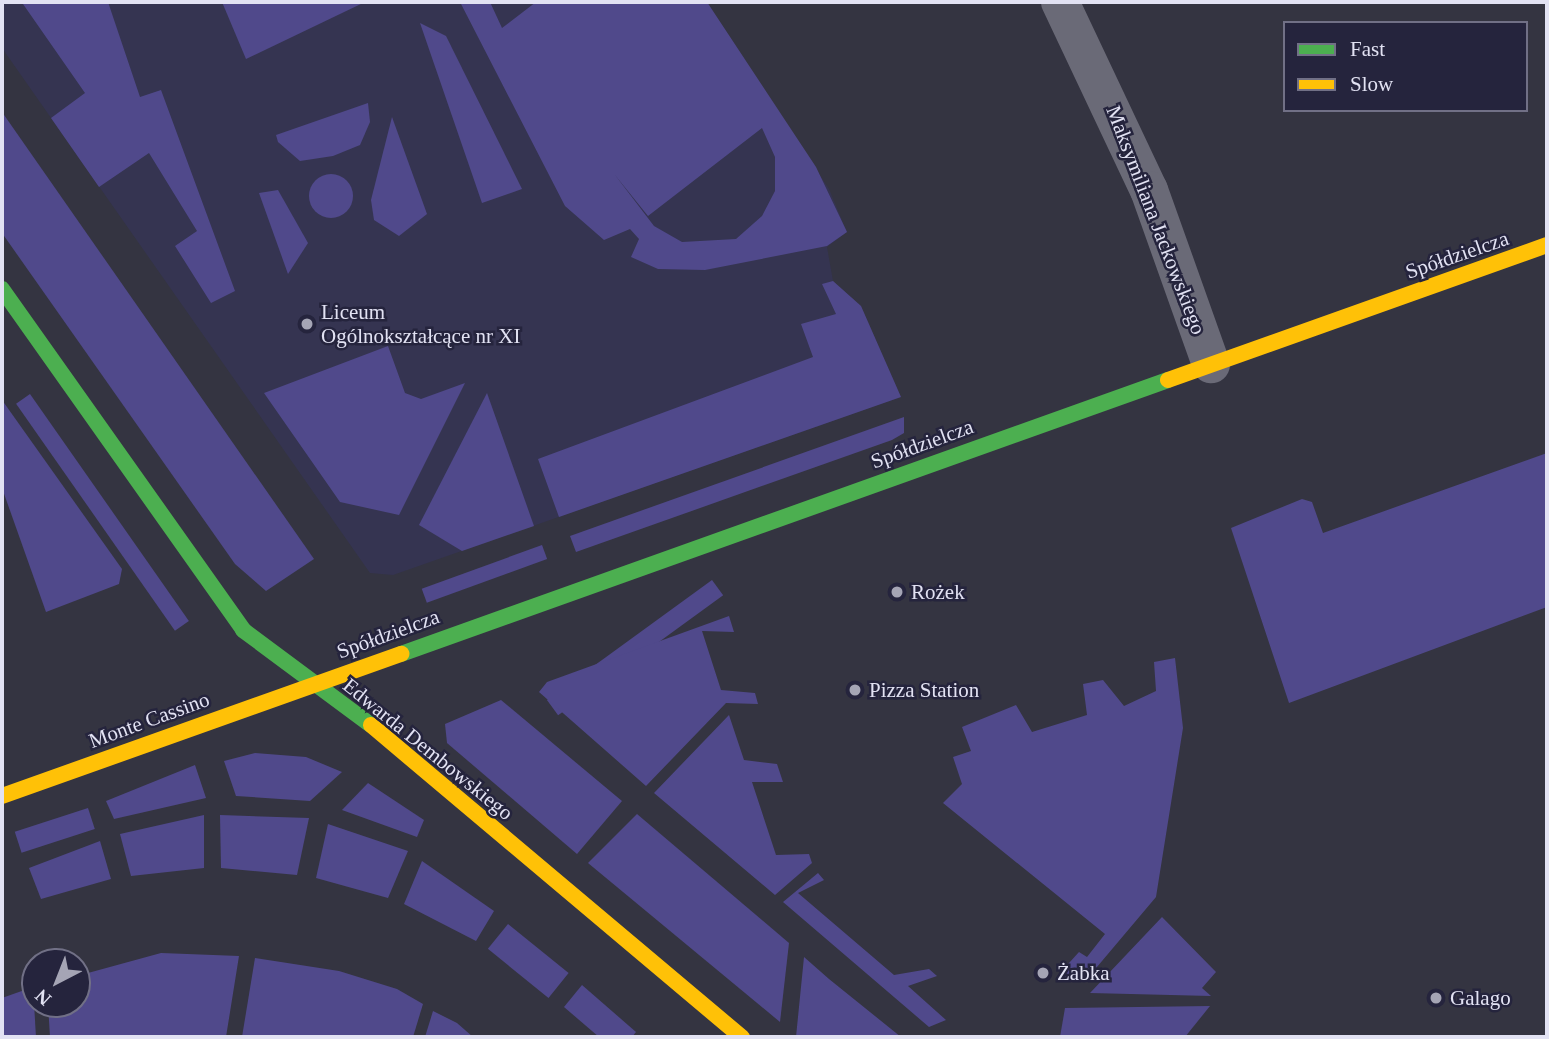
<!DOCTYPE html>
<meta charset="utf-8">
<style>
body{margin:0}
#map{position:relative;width:1549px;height:1039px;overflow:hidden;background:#343441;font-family:Georgia,serif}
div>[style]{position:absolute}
.built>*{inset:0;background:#353451}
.green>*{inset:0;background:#50498b;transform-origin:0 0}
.round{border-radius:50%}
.street>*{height:38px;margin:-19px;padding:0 19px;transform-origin:19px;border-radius:19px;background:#6a6a77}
.fast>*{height:16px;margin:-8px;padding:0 8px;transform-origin:8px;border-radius:8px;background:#4caf50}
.slow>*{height:16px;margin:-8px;padding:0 8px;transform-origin:8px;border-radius:8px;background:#ffc107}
.dots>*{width:19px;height:19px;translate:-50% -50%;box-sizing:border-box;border:4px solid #25243d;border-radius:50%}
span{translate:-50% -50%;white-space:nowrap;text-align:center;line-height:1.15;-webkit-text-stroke:5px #25243d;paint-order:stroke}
.street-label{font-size:21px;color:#e2e2f3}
.poi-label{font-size:21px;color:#e2e2f3}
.left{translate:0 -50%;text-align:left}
.frame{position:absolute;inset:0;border:4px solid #e2e2f3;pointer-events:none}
.legend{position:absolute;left:1283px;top:21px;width:245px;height:91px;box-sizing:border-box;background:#25243d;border:2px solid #717086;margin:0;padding:9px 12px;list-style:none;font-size:21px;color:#e2e2f3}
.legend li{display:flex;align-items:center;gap:14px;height:35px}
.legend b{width:35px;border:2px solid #717086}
.north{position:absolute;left:21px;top:948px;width:70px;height:70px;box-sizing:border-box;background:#25243d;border:2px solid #717086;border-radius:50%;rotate:222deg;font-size:19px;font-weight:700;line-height:28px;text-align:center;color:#e2e2f3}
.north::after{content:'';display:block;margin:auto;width:24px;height:32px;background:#a5a5b5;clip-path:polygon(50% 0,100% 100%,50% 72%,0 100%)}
</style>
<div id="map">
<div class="built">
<i style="clip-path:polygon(2px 2px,707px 2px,829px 189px,847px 232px,827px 247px,833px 281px,861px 306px,901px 397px,393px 575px,370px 573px,2px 48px)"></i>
</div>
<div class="green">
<i style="clip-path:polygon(108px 2px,140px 97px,161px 90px,235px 291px,211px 303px,175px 246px,197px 231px,149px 153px,99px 187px,51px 118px,85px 93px,23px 4px)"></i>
<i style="clip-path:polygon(222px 2px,365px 2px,246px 59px)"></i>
<i style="clip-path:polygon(evenodd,460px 2px,490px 2px,502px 28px,536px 2px,707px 2px,816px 167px,847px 232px,827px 246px,705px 270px,658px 269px,631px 257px,639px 239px,630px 229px,604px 240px,565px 206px,460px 2px,762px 128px,775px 157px,775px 191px,762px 216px,736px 239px,682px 242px,654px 226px,615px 175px,648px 216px,762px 128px)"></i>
<i style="clip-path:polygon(420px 23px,446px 36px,522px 189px,482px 203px)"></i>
<i style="clip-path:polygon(368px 103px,370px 122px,360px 145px,333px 156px,300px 161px,278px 142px,276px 135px)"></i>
<i style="clip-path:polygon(2px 112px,314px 559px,266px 591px,235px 564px,2px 233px)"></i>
<i style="clip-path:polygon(392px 117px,427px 214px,399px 236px,374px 220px,371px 200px)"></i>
<i class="round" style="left:309px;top:174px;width:44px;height:44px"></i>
<i style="clip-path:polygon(278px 190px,308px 243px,288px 274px,259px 193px)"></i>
<i style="clip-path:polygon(833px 281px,861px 306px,901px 397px,559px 517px,538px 459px,813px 357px,801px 324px,836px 314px,822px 284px)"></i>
<i style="clip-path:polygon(388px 346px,405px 393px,421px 399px,465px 383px,399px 515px,340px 502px,264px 393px)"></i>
<i style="clip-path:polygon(487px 393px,534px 526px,462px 551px,419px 525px)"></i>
<i style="left:30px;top:394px;width:277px;height:17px;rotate:55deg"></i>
<i style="clip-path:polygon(2px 400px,122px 569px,119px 584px,46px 612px,2px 488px)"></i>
<i style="clip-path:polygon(904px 417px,904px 433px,892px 440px,576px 552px,570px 536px)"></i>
<i style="clip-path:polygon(1547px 453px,1547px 607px,1289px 703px,1231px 528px,1302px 499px,1312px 502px,1323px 533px)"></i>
<i style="left:542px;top:545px;width:15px;height:128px;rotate:70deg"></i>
<i style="left:712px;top:580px;width:19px;height:204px;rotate:54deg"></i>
<i style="clip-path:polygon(729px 616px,734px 632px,702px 631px,721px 690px,755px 693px,758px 704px,726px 703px,646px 786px,539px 692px,547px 682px)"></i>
<i style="clip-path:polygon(1175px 658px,1183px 728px,1156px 897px,1086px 980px,1070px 982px,1059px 974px,1079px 952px,1087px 957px,1105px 934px,943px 803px,962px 784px,953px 757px,971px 751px,962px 727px,1016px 705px,1032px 732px,1087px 715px,1083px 684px,1103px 680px,1124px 706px,1156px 691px,1154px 662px)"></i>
<i style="clip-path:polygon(501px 700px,622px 801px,577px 854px,447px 743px,445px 724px)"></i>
<i style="clip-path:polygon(729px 715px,744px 760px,777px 764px,783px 782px,752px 782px,776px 855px,809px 854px,812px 863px,775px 895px,654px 793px)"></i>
<i style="clip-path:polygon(255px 753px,306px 757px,342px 772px,310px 801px,236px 796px,224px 761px)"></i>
<i style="clip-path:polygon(195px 765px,206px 798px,114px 819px,106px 801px)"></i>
<i style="clip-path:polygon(368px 783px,424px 820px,417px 837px,342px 810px)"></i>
<i style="left:88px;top:808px;width:22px;height:77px;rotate:72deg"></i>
<i style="clip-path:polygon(637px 814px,789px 943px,780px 1022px,588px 863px)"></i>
<i style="clip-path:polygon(204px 815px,204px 868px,131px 876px,120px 834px)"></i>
<i style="clip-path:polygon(220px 815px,309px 818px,297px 875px,221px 868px)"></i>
<i style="clip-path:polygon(328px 824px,408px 851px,388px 898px,316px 878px)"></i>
<i style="clip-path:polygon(100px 841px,111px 879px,41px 899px,29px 868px)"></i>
<i style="clip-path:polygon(422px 861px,494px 911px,476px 941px,404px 904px)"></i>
<i style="clip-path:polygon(818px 873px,824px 880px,798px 893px,894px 975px,929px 969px,937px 976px,908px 986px,946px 1020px,929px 1027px,783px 902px)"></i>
<i style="clip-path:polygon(1162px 917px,1216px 972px,1202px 988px,1211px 996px,1090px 993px)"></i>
<i style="left:508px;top:924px;width:78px;height:32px;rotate:39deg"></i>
<i style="clip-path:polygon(161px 953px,239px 956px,226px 1037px,50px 1037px,48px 1004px,77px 1004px,77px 976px)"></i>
<i style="clip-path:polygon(804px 957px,829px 979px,901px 1037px,796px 1037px)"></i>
<i style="clip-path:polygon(255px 958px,339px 971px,397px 989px,423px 1004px,413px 1037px,242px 1037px)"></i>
<i style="clip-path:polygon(582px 985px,636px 1032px,632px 1037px,599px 1037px,564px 1007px)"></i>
<i style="clip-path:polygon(33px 987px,36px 1037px,2px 1037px,2px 998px)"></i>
<i style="clip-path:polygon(1210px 1006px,1185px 1037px,1060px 1037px,1065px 1008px)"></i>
<i style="clip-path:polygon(433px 1011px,457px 1023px,473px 1037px,425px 1037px)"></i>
</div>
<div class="street">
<i style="left:1060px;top:2px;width:208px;rotate:64.7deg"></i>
<i style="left:1149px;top:190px;width:185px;rotate:70.4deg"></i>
</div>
<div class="fast">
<i style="left:2px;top:289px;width:418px;rotate:54.7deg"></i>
<i style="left:243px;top:630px;width:159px;rotate:36.6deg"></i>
<i style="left:401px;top:654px;width:814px;rotate:-19.66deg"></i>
</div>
<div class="slow">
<i style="left:1168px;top:380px;width:402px;rotate:-19.6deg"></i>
<i style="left:371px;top:725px;width:485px;rotate:40.1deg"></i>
<i style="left:2px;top:796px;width:424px;rotate:-19.6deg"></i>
</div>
<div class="dots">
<i style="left:307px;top:324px;background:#a5a5b5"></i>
<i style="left:897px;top:592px;background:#a5a5b5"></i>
<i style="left:855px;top:690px;background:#a5a5b5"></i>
<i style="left:1043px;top:973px;background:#a5a5b5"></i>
<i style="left:1436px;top:998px;background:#a5a5b5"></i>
</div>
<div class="street-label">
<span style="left:1156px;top:220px;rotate:69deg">Maksymiliana Jackowskiego</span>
<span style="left:1457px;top:255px;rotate:-19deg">Spółdzielcza</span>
<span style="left:922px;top:444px;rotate:-20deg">Spółdzielcza</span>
<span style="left:388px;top:634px;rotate:-20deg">Spółdzielcza</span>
<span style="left:149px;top:720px;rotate:-20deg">Monte Cassino</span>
<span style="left:428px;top:749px;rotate:39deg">Edwarda Dembowskiego</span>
</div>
<div class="poi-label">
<span class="left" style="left:321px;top:324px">Liceum<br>Ogólnokształcące nr XI</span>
<span class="left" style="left:911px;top:592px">Rożek</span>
<span class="left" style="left:869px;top:690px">Pizza Station</span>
<span class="left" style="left:1057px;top:973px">Żabka</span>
<span class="left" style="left:1450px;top:998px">Galago</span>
</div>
<div class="frame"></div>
<ul class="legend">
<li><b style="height:9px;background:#4caf50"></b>Fast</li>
<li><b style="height:9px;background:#ffc107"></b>Slow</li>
</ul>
<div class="north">N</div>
</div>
